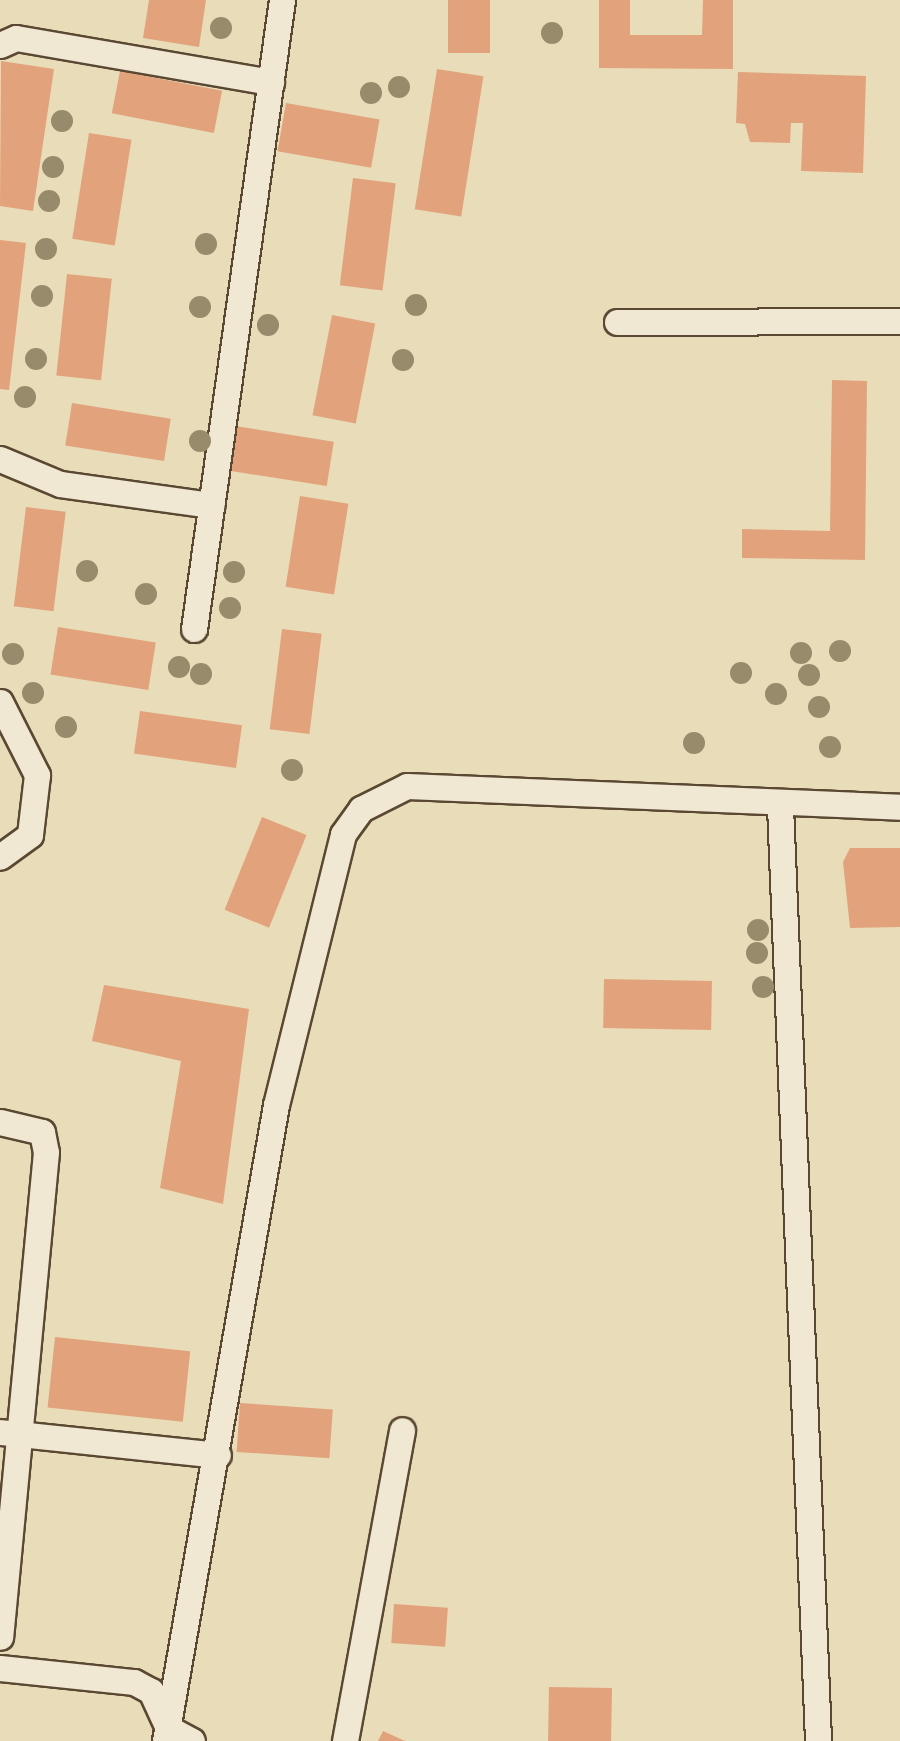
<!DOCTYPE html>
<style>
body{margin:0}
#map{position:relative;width:900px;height:1741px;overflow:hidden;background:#e8dcb9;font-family:"Libre Caslon Text",serif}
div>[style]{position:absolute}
.building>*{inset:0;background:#e2a37c;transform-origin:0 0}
.roads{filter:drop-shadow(2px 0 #5a4832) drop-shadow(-2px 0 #5a4832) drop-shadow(0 2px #5a4832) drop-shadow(0 -2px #5a4832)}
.minor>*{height:25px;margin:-12.5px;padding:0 12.5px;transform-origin:12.5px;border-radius:12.5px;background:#f0e8d2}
.trees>*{width:22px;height:22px;margin:-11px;border-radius:50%;background:#988b6c}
span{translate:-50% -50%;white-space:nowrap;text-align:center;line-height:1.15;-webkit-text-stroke:9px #f0e8d2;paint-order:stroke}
</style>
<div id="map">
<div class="building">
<i style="clip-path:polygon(149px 0,206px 0,199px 47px,143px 38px)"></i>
<i style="left:448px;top:0;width:42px;height:53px"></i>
<i style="clip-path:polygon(599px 0,630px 0,630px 35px,702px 35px,703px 0,733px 0,733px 69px,599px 68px)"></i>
<i style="clip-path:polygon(1px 61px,54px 69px,33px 211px,0 206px)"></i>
<i style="left:437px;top:69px;width:47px;height:142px;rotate:9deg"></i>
<i style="left:120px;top:71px;width:104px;height:43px;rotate:11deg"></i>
<i style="clip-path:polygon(738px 72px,866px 76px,863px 173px,801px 171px,803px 123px,791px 123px,790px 143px,750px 142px,745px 124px,736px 123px)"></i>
<i style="left:286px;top:103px;width:95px;height:49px;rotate:10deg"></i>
<i style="left:89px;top:133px;width:43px;height:107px;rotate:9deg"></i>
<i style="left:353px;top:178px;width:43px;height:108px;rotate:7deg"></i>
<i style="clip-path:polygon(0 240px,26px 243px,9px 390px,0 389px)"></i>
<i style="left:67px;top:274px;width:45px;height:102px;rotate:6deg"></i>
<i style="left:332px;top:315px;width:44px;height:102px;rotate:11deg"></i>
<i style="clip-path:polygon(832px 380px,867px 381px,865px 560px,742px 558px,742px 529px,830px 531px)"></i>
<i style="left:72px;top:403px;width:100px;height:43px;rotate:9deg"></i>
<i style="left:235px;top:426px;width:100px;height:45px;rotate:9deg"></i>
<i style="left:300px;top:496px;width:49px;height:92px;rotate:9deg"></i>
<i style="left:26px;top:507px;width:40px;height:100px;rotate:7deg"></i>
<i style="left:58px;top:627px;width:99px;height:48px;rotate:9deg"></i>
<i style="left:282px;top:629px;width:40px;height:101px;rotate:7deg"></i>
<i style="left:140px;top:711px;width:103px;height:43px;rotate:8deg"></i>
<i style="left:262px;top:817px;width:48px;height:100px;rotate:22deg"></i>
<i style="clip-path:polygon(850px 848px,900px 848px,900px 927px,850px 928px,843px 862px)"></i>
<i style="left:604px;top:979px;width:108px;height:49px;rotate:1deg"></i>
<i style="clip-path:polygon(104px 985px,249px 1009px,223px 1204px,160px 1188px,181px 1061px,92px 1041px)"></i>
<i style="left:55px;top:1337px;width:136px;height:71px;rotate:6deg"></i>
<i style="left:240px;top:1403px;width:93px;height:49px;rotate:4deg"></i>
<i style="left:394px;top:1604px;width:54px;height:39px;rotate:4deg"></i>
<i style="left:549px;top:1687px;width:63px;height:54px;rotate:1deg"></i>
<i style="clip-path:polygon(383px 1731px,405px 1741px,378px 1741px)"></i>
</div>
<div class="roads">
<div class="minor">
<i style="left:0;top:45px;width:17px;rotate:-24deg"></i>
<i style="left:16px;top:38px;width:259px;rotate:9.8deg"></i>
<i style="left:617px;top:322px;width:283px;rotate:-0.2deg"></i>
<i style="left:0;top:459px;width:65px;rotate:22.6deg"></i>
<i style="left:60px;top:484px;width:153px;rotate:7.9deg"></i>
<i style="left:194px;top:629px;width:635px;rotate:-82.04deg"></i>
<i style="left:0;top:702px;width:82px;rotate:63.1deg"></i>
<i style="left:37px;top:775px;width:60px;rotate:96.7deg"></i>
<i style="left:30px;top:835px;width:37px;rotate:144deg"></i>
<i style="left:780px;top:806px;width:936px;rotate:87.67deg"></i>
<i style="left:0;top:1122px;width:43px;rotate:13.4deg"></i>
<i style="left:42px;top:1132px;width:20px;rotate:79deg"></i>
<i style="left:46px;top:1152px;width:487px;rotate:95.4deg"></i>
<i style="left:0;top:1432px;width:219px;rotate:6deg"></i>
<i style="left:0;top:1668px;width:135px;rotate:6deg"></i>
<i style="left:134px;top:1682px;width:19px;rotate:28deg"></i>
<i style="left:151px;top:1691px;width:41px;rotate:65.3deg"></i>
<i style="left:168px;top:1728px;width:27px;rotate:28deg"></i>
<i style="left:165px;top:1741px;width:646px;rotate:-80.1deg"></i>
<i style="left:276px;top:1105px;width:279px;rotate:-76.1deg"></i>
<i style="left:343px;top:834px;width:31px;rotate:-54deg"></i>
<i style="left:361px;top:809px;width:51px;rotate:-26.6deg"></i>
<i style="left:407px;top:786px;width:493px;rotate:2.4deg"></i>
<i style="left:345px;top:1741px;width:316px;rotate:-79.6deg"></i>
</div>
</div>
<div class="trees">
<i style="left:221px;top:28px"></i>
<i style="left:552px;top:33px"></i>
<i style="left:399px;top:87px"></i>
<i style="left:371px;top:93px"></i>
<i style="left:62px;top:121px"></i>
<i style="left:53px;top:167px"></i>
<i style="left:49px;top:201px"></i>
<i style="left:206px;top:244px"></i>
<i style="left:46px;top:249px"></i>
<i style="left:42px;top:296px"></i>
<i style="left:416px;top:305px"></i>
<i style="left:200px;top:307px"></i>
<i style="left:268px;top:325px"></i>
<i style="left:36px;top:359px"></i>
<i style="left:403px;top:360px"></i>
<i style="left:25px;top:397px"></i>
<i style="left:200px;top:441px"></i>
<i style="left:87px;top:571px"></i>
<i style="left:234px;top:572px"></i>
<i style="left:146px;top:594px"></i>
<i style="left:230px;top:608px"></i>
<i style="left:840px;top:651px"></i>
<i style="left:801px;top:653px"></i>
<i style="left:13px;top:654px"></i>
<i style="left:179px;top:667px"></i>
<i style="left:741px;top:673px"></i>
<i style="left:201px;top:674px"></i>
<i style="left:809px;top:675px"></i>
<i style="left:33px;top:693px"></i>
<i style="left:776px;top:694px"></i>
<i style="left:819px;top:707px"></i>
<i style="left:66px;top:727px"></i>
<i style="left:694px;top:743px"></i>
<i style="left:830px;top:747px"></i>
<i style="left:292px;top:770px"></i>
<i style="left:758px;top:930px"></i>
<i style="left:757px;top:953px"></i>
<i style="left:763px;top:987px"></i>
</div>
</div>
